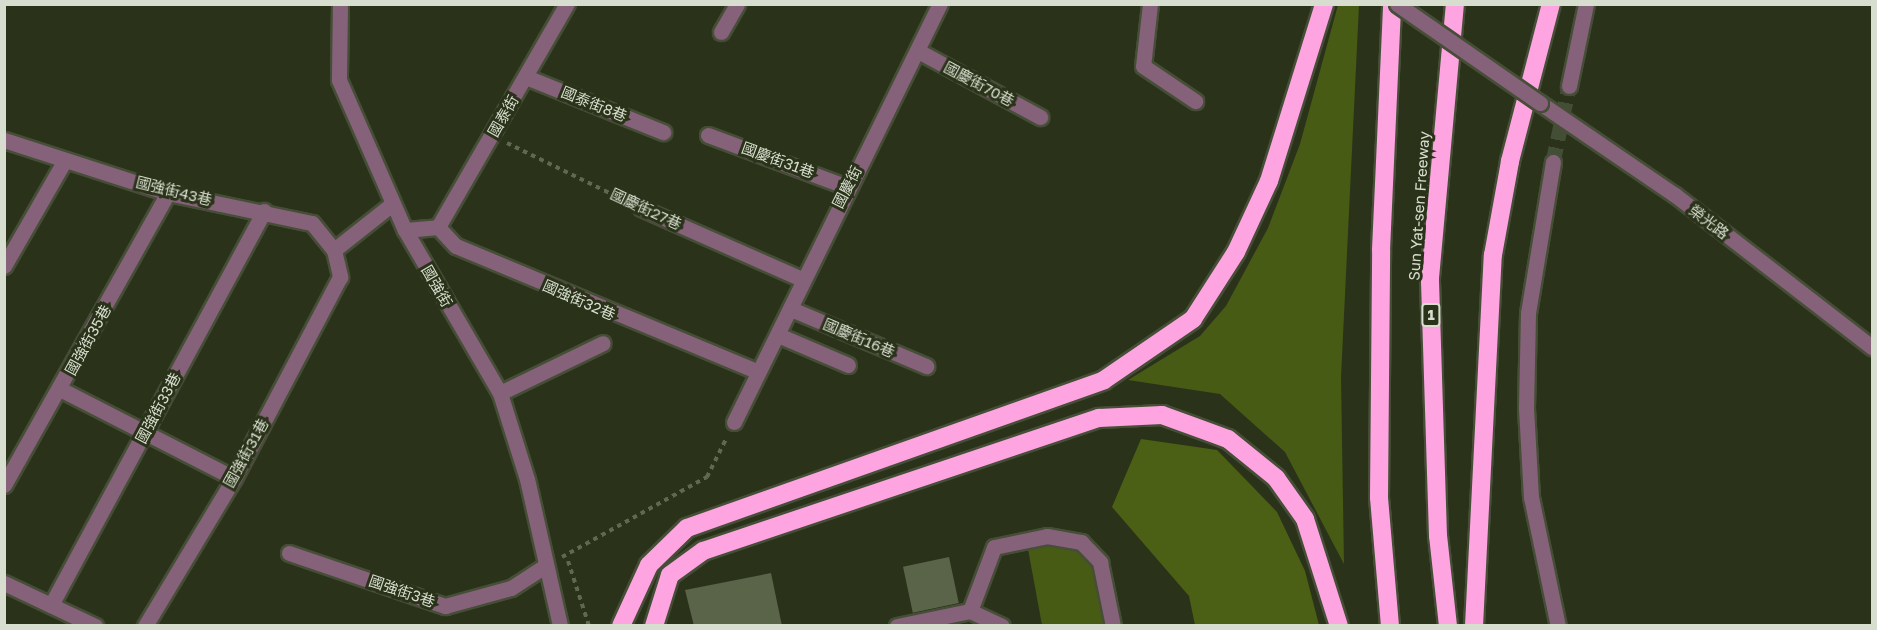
<!DOCTYPE html>
<meta charset="utf-8">
<style>
body{margin:0}
#map{position:relative;width:1877px;height:630px;overflow:hidden;background:#2a331a;font-family:"Golos Text","Noto Sans TC",sans-serif}
div>[style]{position:absolute}
.green>*{inset:0;background:#475b15}
.forest>*{inset:0;background:#4b6014}
.building>*{inset:0;background:#5a6449;transform-origin:0 0}
.minor-tunnel>*{height:15px;margin-top:-7.5px;transform-origin:0;background:repeating-linear-gradient(90deg,#444d35 0 15px,transparent 0 23px)}
.path>*{height:4px;margin-top:-2px;transform-origin:0;background:repeating-linear-gradient(90deg,#606852 0 4.5px,transparent 0 9px)}
.roads{filter:drop-shadow(2px 0 #464e37) drop-shadow(-2px 0 #464e37) drop-shadow(0 2px #464e37) drop-shadow(0 -2px #464e37)}
.minor>*{height:15px;margin:-7.5px;padding:0 7.5px;transform-origin:7.5px;border-radius:7.5px;background:#86627a}
.highway>*{height:18px;margin:-9px;padding:0 9px;transform-origin:9px;border-radius:9px;background:#fea5e1}
.bridges{filter:drop-shadow(2px 0 #464e37) drop-shadow(-2px 0 #464e37) drop-shadow(0 2px #464e37) drop-shadow(0 -2px #464e37)}
.minor-bridge>*{height:15px;margin:-7.5px;padding:0 7.5px;transform-origin:7.5px;border-radius:7.5px;background:#86627a}
span{translate:-50% -50%;white-space:nowrap;text-align:center;line-height:1.15;-webkit-text-stroke:6px #2a331a;paint-order:stroke}
.shield-label span{padding:2px 4px;background:#2a331a;border:2px solid;border-radius:4px;-webkit-text-stroke-width:0}
.shield-label{font-size:14px;color:#d8decf;font-weight:700}
.street-label{font-size:15px;color:#d8decf}
.frame{position:absolute;inset:0;border:6px solid #d8decf;pointer-events:none}
</style>
<div id="map">
<div class="green">
<i style="clip-path:polygon(1338px 5px,1359px 5px,1341px 377px,1344px 564px,1285px 452px,1220px 394px,1128px 380px,1200px 336px,1226px 306px,1268px 228px,1300px 144px)"></i>
<i style="clip-path:polygon(1060px 544px,1094px 558px,1113px 625px,1042px 625px,1028px 549px)"></i>
</div>
<div class="forest">
<i style="clip-path:polygon(1141px 439px,1217px 450px,1277px 512px,1305px 571px,1319px 625px,1195px 625px,1189px 596px,1112px 507px)"></i>
</div>
<div class="building">
<i style="left:949px;top:557px;width:47px;height:47px;rotate:78deg"></i>
<i style="clip-path:polygon(771px 573px,782px 626px,694px 626px,685px 590px)"></i>
</div>
<div class="minor-tunnel">
<i style="left:1553px;top:162px;width:78px;rotate:-78.1deg"></i>
</div>
<div class="path">
<i style="left:507px;top:143px;width:130px;rotate:26deg"></i>
<i style="left:562px;top:557px;width:166px;rotate:-28.9deg"></i>
<i style="left:707px;top:477px;width:42px;rotate:-63.4deg"></i>
<i style="left:568px;top:561px;width:68px;rotate:72.1deg"></i>
</div>
<div class="roads">
<div class="minor">
<i style="left:340px;top:4px;width:76px;rotate:90.8deg"></i>
<i style="left:339px;top:80px;width:164px;rotate:66.3deg"></i>
<i style="left:405px;top:230px;width:189px;rotate:59.8deg"></i>
<i style="left:500px;top:393px;width:90px;rotate:72.6deg"></i>
<i style="left:527px;top:479px;width:151px;rotate:77.3deg"></i>
<i style="left:1150px;top:4px;width:62px;rotate:96.4deg"></i>
<i style="left:1143px;top:66px;width:63px;rotate:33.9deg"></i>
<i style="left:721px;top:32px;width:32px;rotate:-60deg"></i>
<i style="left:918px;top:51px;width:139px;rotate:28.4deg"></i>
<i style="left:526px;top:77px;width:148px;rotate:21.9deg"></i>
<i style="left:1569px;top:86px;width:84px;rotate:-78.3deg"></i>
<i style="left:1540px;top:103px;width:163px;rotate:34.3deg"></i>
<i style="left:1675px;top:195px;width:249px;rotate:37.7deg"></i>
<i style="left:708px;top:135px;width:148px;rotate:20.5deg"></i>
<i style="left:4px;top:140px;width:172px;rotate:17.9deg"></i>
<i style="left:168px;top:193px;width:147px;rotate:11.8deg"></i>
<i style="left:312px;top:223px;width:35px;rotate:51deg"></i>
<i style="left:334px;top:250px;width:28px;rotate:77deg"></i>
<i style="left:340px;top:277px;width:227px;rotate:117.8deg"></i>
<i style="left:234px;top:478px;width:173px;rotate:121deg"></i>
<i style="left:1553px;top:162px;width:153px;rotate:99.4deg"></i>
<i style="left:1528px;top:313px;width:95px;rotate:91.2deg"></i>
<i style="left:1526px;top:408px;width:89px;rotate:86.8deg"></i>
<i style="left:1531px;top:497px;width:132px;rotate:78.2deg"></i>
<i style="left:641px;top:208px;width:176px;rotate:23.8deg"></i>
<i style="left:438px;top:227px;width:258px;rotate:-60deg"></i>
<i style="left:405px;top:230px;width:33px;rotate:-5deg"></i>
<i style="left:438px;top:227px;width:26px;rotate:47deg"></i>
<i style="left:456px;top:246px;width:327px;rotate:22.6deg"></i>
<i style="left:334px;top:250px;width:74px;rotate:-38.4deg"></i>
<i style="left:4px;top:266px;width:122px;rotate:-60.1deg"></i>
<i style="left:791px;top:309px;width:147px;rotate:22.9deg"></i>
<i style="left:778px;top:335px;width:76px;rotate:23.2deg"></i>
<i style="left:60px;top:389px;width:195px;rotate:27.1deg"></i>
<i style="left:500px;top:393px;width:114px;rotate:-25.9deg"></i>
<i style="left:734px;top:422px;width:466px;rotate:-63.8deg"></i>
<i style="left:4px;top:485px;width:335px;rotate:-60.7deg"></i>
<i style="left:289px;top:553px;width:165px;rotate:18.8deg"></i>
<i style="left:445px;top:606px;width:68px;rotate:-15.3deg"></i>
<i style="left:511px;top:588px;width:40px;rotate:-32.9deg"></i>
<i style="left:4px;top:583px;width:101px;rotate:25.3deg"></i>
<i style="left:51px;top:605px;width:448px;rotate:-61.6deg"></i>
<i style="left:970px;top:611px;width:68px;rotate:-69.4deg"></i>
<i style="left:994px;top:547px;width:54px;rotate:-11.7deg"></i>
<i style="left:1047px;top:536px;width:35px;rotate:10deg"></i>
<i style="left:1081px;top:542px;width:28px;rotate:46deg"></i>
<i style="left:1100px;top:562px;width:65px;rotate:78.5deg"></i>
<i style="left:897px;top:626px;width:75px;rotate:-11.6deg"></i>
<i style="left:970px;top:611px;width:35px;rotate:25deg"></i>
</div>
<div class="highway">
<i style="left:621px;top:626px;width:67px;rotate:-65.3deg"></i>
<i style="left:649px;top:565px;width:53px;rotate:-44.2deg"></i>
<i style="left:687px;top:528px;width:442px;rotate:-19.5deg"></i>
<i style="left:1104px;top:380px;width:108px;rotate:-34.4deg"></i>
<i style="left:1193px;top:319px;width:80px;rotate:-57.3deg"></i>
<i style="left:1236px;top:252px;width:78px;rotate:-65.1deg"></i>
<i style="left:1269px;top:181px;width:185px;rotate:-72.7deg"></i>
<i style="left:654px;top:626px;width:53px;rotate:-72.6deg"></i>
<i style="left:670px;top:575px;width:41px;rotate:-36deg"></i>
<i style="left:703px;top:551px;width:418px;rotate:-18.6deg"></i>
<i style="left:1099px;top:418px;width:63px;rotate:-2.7deg"></i>
<i style="left:1162px;top:415px;width:70px;rotate:20deg"></i>
<i style="left:1228px;top:439px;width:62px;rotate:39.1deg"></i>
<i style="left:1276px;top:478px;width:50px;rotate:54.7deg"></i>
<i style="left:1305px;top:519px;width:112px;rotate:72.4deg"></i>
<i style="left:1390px;top:626px;width:129px;rotate:-94.9deg"></i>
<i style="left:1379px;top:497px;width:247px;rotate:-89.5deg"></i>
<i style="left:1381px;top:250px;width:246px;rotate:-87.4deg"></i>
<i style="left:1448px;top:626px;width:91px;rotate:-96.3deg"></i>
<i style="left:1438px;top:536px;width:258px;rotate:-91.8deg"></i>
<i style="left:1430px;top:278px;width:275px;rotate:-84.8deg"></i>
<i style="left:1474px;top:626px;width:371px;rotate:-87.1deg"></i>
<i style="left:1493px;top:255px;width:96px;rotate:-79.7deg"></i>
<i style="left:1510px;top:161px;width:162px;rotate:-75.4deg"></i>
</div>
</div>
<div class="bridges">
<div class="minor-bridge">
<i style="left:1397px;top:4px;width:174px;rotate:34.7deg"></i>
</div>
</div>
<div class="shield-label">
<span style="left:1431px;top:315px">1</span>
</div>
<div class="street-label">
<span style="left:979px;top:84px;rotate:28deg">國慶街70巷</span>
<span style="left:594px;top:104px;rotate:22deg">國泰街8巷</span>
<span style="left:503px;top:116px;rotate:-60deg">國泰街</span>
<span style="left:778px;top:160px;rotate:20deg">國慶街31巷</span>
<span style="left:847px;top:187px;rotate:-63deg">國慶街</span>
<span style="left:174px;top:191px;rotate:14deg">國強街43巷</span>
<span style="left:1419px;top:206px;rotate:-86deg">Sun Yat-sen Freeway</span>
<span style="left:646px;top:209px;rotate:25deg">國慶街27巷</span>
<span style="left:1709px;top:222px;rotate:37deg">榮光路</span>
<span style="left:437px;top:286px;rotate:60deg">國強街</span>
<span style="left:579px;top:300px;rotate:24deg">國強街32巷</span>
<span style="left:859px;top:338px;rotate:23deg">國慶街16巷</span>
<span style="left:88px;top:340px;rotate:-61deg">國強街35巷</span>
<span style="left:158px;top:408px;rotate:-62deg">國強街33巷</span>
<span style="left:246px;top:453px;rotate:-61deg">國強街31巷</span>
<span style="left:402px;top:591px;rotate:19deg">國強街3巷</span>
</div>
<div class="frame"></div>
</div>
